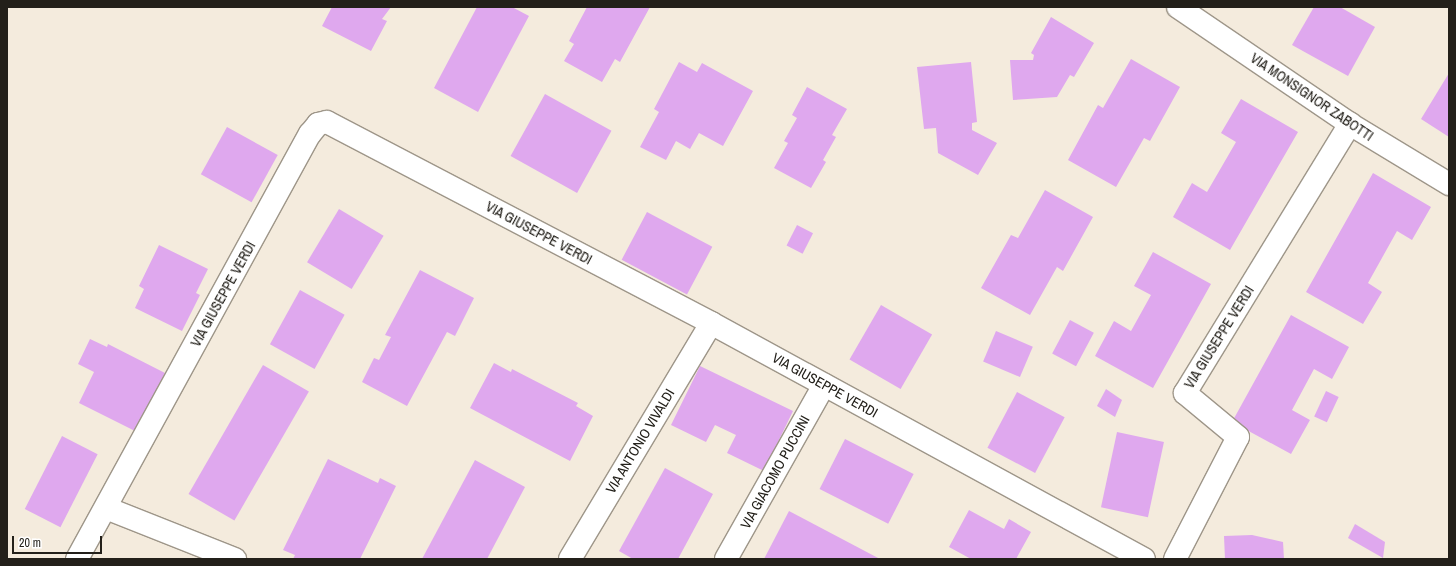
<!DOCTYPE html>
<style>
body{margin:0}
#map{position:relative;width:1456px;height:566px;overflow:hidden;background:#f4ebdd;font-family:"Archivo Narrow",sans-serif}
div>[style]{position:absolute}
.building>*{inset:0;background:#dfa8ee;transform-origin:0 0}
.roads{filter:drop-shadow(1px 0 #9e9689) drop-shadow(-1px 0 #9e9689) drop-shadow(0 1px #9e9689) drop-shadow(0 -1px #9e9689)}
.street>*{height:22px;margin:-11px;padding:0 11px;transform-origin:11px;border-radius:11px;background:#fff}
span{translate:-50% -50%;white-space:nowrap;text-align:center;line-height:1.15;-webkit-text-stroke:3.5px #fff;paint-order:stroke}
.street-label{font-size:14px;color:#23201a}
.frame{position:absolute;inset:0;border:8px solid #23201a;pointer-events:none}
.scale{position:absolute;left:12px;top:536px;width:90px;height:18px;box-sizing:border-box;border:2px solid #23201a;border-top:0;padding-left:5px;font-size:12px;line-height:14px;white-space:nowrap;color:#23201a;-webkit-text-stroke:3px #fff;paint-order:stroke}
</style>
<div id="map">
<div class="building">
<i style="clip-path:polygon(332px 7px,391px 7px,382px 19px,387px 21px,371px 51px,322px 26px)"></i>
<i style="clip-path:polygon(477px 7px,512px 7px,529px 16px,478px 112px,434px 88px)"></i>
<i style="clip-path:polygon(587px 7px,650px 7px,620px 62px,615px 59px,602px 82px,564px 61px,574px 44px,569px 41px)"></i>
<i style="clip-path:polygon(1314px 7px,1340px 7px,1375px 27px,1348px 76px,1292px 45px)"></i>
<i style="clip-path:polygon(1051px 17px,1094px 43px,1074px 77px,1070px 75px,1057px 97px,1013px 100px,1010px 60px,1033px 60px,1034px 55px,1031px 53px)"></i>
<i style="clip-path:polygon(1131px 59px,1180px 87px,1150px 141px,1144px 138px,1116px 187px,1068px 160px,1098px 105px,1103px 108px)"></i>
<i style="clip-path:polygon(679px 62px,697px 72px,702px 63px,753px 91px,723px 146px,699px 133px,690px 149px,676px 141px,666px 160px,640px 147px,659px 112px,654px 109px)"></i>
<i style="clip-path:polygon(971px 62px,977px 122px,972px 123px,972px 130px,997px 143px,978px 175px,938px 153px,936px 128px,924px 129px,917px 67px)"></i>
<i style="clip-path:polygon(1449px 73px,1449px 137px,1421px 119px)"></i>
<i style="clip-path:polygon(807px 87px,847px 109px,832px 135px,836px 137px,823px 160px,826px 162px,811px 188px,774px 168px,788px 143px,784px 141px,797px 118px,792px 115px)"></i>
<i style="left:545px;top:94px;width:76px;height:71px;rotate:29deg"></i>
<i style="clip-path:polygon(1241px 99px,1298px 132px,1230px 250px,1173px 217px,1192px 183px,1207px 192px,1236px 142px,1221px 133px)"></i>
<i style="left:227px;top:127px;width:58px;height:54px;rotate:29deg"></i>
<i style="clip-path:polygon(1373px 173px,1431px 207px,1412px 240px,1397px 231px,1368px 283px,1382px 292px,1363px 324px,1306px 292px)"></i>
<i style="clip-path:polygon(1045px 190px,1093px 217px,1063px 271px,1057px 267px,1030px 315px,981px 288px,1011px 235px,1018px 238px)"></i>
<i style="left:339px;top:209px;width:52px;height:62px;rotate:31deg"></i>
<i style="left:647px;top:212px;width:74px;height:54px;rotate:28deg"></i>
<i style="left:797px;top:225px;width:18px;height:23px;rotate:27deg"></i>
<i style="clip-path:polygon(159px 245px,208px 269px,196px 293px,200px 295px,182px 331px,135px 308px,144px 289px,139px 286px)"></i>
<i style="clip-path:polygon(1153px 252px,1211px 284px,1153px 388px,1095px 356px,1114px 321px,1131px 331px,1151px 295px,1134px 286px)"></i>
<i style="clip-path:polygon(420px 270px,474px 298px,455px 336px,447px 332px,407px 406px,362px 382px,374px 358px,379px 360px,391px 337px,385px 335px)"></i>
<i style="left:300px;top:290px;width:51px;height:62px;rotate:29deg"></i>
<i style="left:881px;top:305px;width:59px;height:63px;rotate:30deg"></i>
<i style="clip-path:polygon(1291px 315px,1349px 347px,1332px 379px,1314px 369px,1292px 410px,1310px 420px,1291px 454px,1232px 422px)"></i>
<i style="left:1070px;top:320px;width:27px;height:38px;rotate:28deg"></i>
<i style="left:996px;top:331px;width:40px;height:33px;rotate:23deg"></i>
<i style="clip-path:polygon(90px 339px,107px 347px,108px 344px,165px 373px,135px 431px,79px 403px,94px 372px,78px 364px)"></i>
<i style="clip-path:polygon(494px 363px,511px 372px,512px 369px,578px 403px,576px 406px,593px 416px,570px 461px,470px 408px)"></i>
<i style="left:263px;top:365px;width:53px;height:149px;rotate:30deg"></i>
<i style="clip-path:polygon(700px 366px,793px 411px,764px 471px,727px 453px,736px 435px,715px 425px,706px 442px,671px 425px)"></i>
<i style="clip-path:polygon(1106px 389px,1122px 400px,1115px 417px,1097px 406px)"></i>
<i style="left:1326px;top:391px;width:14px;height:28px;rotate:25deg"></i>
<i style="left:1017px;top:392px;width:54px;height:63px;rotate:28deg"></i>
<i style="left:1117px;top:432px;width:48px;height:77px;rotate:12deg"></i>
<i style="left:62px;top:436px;width:40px;height:82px;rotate:27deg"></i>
<i style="left:845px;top:439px;width:77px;height:56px;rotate:27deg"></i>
<i style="clip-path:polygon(328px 459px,378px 483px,380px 478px,396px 486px,360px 559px,293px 559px,295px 555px,283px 550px)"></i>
<i style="clip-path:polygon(475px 460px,525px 487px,487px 559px,422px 559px)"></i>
<i style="clip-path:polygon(665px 468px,713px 494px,678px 559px,633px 559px,619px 551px)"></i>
<i style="clip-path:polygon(969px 510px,1004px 529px,1009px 519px,1031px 532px,1016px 559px,971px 559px,949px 547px)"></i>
<i style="clip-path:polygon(789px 511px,880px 559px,764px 559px)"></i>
<i style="clip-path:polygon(1355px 524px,1385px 542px,1383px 558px,1348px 538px)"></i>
<i style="clip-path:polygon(1252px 535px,1283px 542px,1284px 559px,1225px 559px,1224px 536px)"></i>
</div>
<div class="roads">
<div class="street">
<i style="left:1178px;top:7px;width:208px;rotate:34.2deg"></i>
<i style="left:1350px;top:124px;width:116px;rotate:31.2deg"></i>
<i style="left:106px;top:508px;width:139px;rotate:21.6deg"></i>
<i style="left:77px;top:559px;width:485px;rotate:-61.3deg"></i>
<i style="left:310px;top:134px;width:13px;rotate:-51deg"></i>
<i style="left:318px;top:124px;width:9px;rotate:-13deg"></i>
<i style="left:327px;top:122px;width:433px;rotate:27.6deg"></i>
<i style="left:711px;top:323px;width:493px;rotate:28.6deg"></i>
<i style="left:570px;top:559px;width:275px;rotate:-59.1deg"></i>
<i style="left:726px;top:559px;width:200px;rotate:-60.6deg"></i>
<i style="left:1175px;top:559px;width:137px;rotate:-62.7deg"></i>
<i style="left:1238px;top:437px;width:69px;rotate:-140.3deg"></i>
<i style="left:1185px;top:393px;width:316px;rotate:-58.5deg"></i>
</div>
</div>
<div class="street-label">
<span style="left:1312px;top:97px;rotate:34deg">VIA MONSIGNOR ZABOTTI</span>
<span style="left:539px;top:233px;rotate:28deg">VIA GIUSEPPE VERDI</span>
<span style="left:223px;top:294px;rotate:-61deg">VIA GIUSEPPE VERDI</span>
<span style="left:1219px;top:337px;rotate:-58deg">VIA GIUSEPPE VERDI</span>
<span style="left:825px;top:385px;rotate:29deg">VIA GIUSEPPE VERDI</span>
<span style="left:640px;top:441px;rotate:-59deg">VIA ANTONIO VIVALDI</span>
<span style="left:775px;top:472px;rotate:-61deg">VIA GIACOMO PUCCINI</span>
</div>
<div class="frame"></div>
<div class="scale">20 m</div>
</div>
